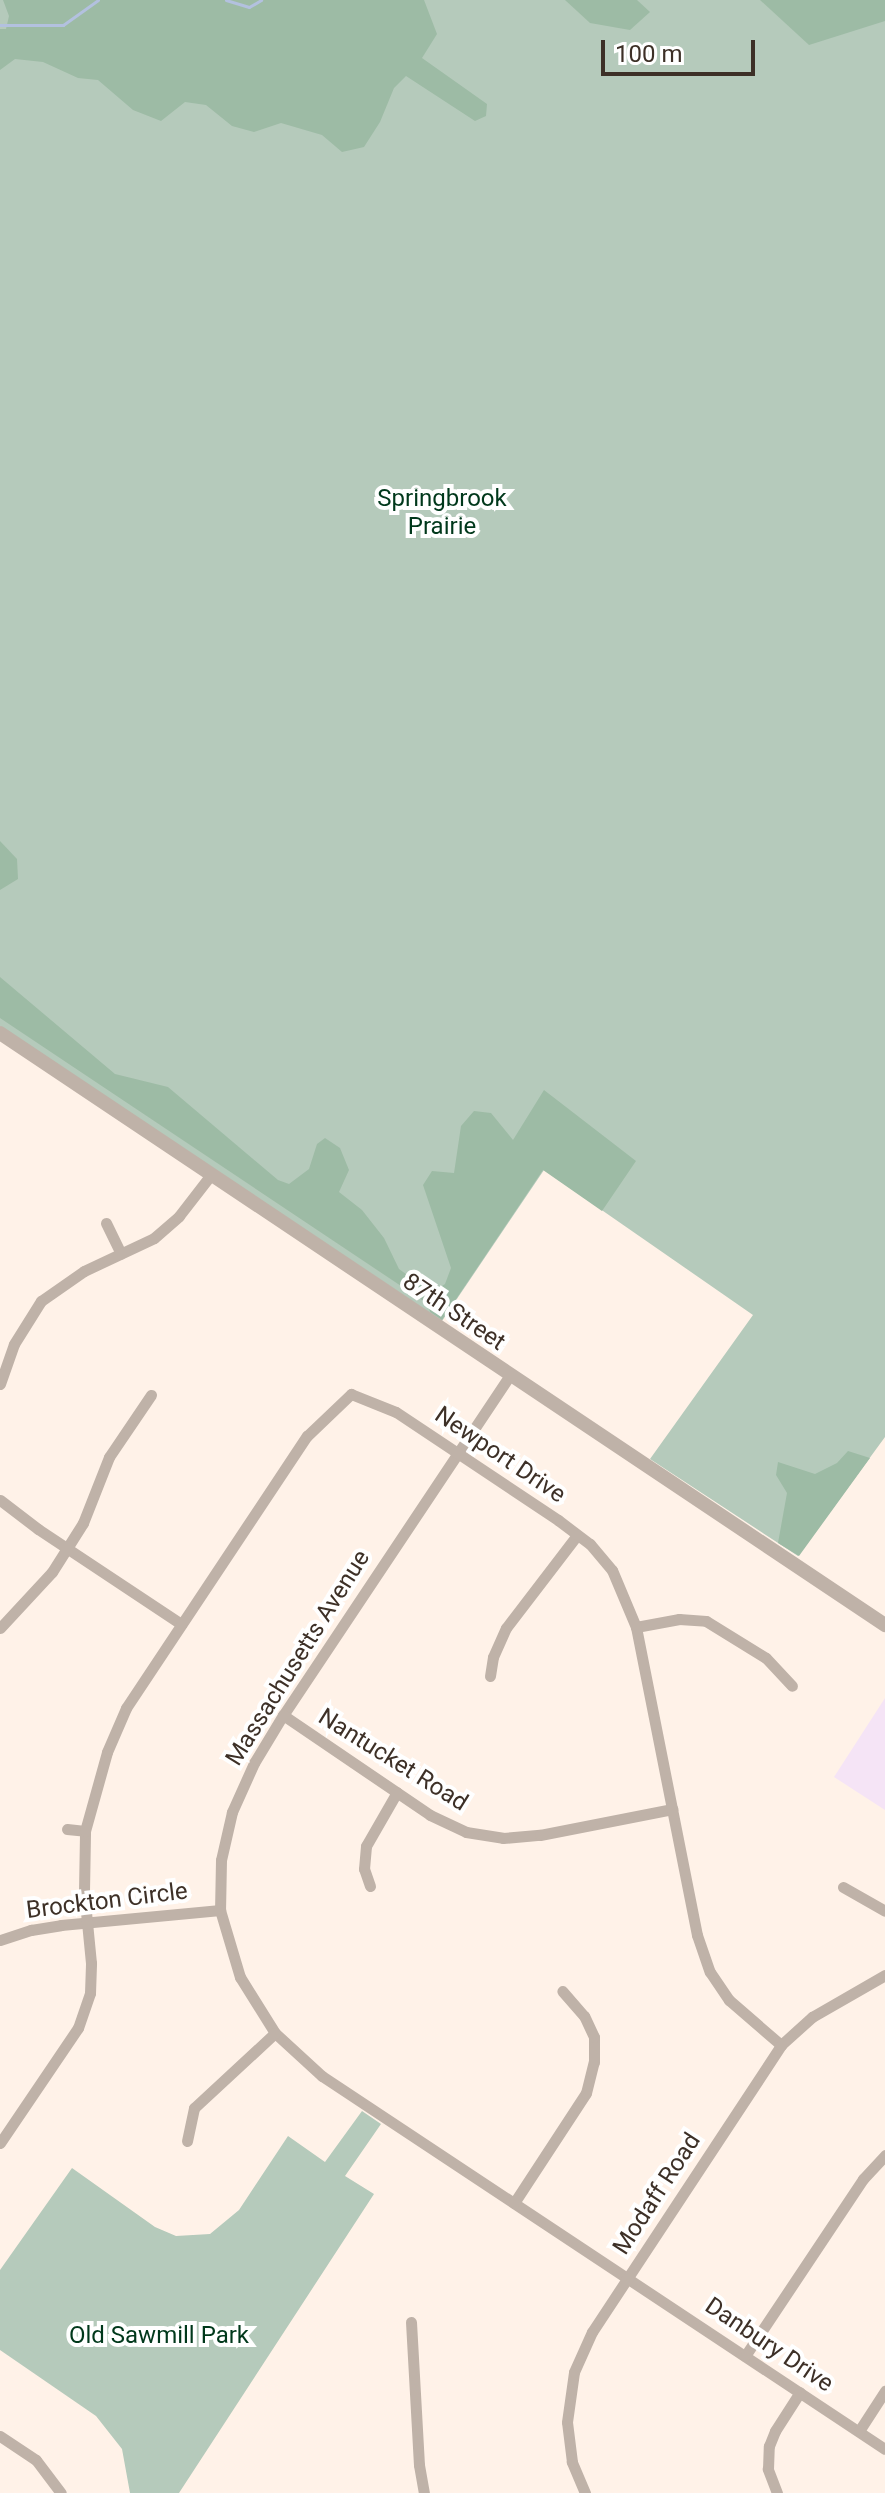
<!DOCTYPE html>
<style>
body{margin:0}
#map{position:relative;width:885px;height:2493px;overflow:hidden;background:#fff2e8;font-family:Roboto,sans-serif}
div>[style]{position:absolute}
.commercial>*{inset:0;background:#f5e4f6}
.green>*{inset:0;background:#b5cabb}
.forest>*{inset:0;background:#9dbba5}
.stream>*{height:3px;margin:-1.5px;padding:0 1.5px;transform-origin:1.5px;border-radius:1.5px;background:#b3c1df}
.minor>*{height:11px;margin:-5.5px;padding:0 5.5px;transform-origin:5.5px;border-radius:5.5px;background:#bfb2a8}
.tertiary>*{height:14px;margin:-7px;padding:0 7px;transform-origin:7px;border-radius:7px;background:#bfb2a8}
span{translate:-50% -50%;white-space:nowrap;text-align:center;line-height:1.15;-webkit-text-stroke:8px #fff;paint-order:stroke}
.park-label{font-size:24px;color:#00381b}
.street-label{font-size:24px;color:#3d3027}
.scale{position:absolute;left:601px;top:40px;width:154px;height:36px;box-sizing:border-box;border:4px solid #3d3027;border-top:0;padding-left:10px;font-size:24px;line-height:28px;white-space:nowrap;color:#3d3027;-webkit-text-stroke:6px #fff;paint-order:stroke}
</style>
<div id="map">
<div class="commercial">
<i style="clip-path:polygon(885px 1698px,885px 1810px,834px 1777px)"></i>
</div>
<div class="green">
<i style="clip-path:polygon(0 0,885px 0,885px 1437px,798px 1556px,650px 1459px,753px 1315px,544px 1170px,442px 1321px,0 1026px)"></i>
<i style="clip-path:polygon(362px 2111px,381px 2124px,345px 2176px,374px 2194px,179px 2493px,130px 2493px,122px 2449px,96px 2416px,0 2350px,0 2270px,72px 2168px,155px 2227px,176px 2236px,210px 2234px,239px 2210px,288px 2136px,325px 2162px)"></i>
</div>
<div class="forest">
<i style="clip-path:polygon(3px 0,424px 0,437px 34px,422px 58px,487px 104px,486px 116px,475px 121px,406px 76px,394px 88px,380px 122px,364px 147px,342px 152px,322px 135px,281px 123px,254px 132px,232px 126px,206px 105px,185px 102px,161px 121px,133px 110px,98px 80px,78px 78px,43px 62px,15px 59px,0 70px,0 29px,6px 29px,9px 16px)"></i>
<i style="clip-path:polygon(565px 0,637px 0,650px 12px,630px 30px,590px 23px)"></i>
<i style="clip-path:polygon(760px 0,885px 0,885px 21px,809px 45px)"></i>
<i style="clip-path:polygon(0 841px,17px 859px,18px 879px,0 890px)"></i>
<i style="clip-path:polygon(0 977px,115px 1074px,168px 1087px,278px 1180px,289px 1184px,309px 1169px,317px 1144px,325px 1138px,340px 1148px,349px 1170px,339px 1192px,362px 1210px,384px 1238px,399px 1269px,432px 1293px,445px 1284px,451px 1268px,423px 1185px,432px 1171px,454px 1173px,461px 1126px,474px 1111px,491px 1113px,513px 1140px,544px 1090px,636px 1161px,602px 1211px,543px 1170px,442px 1320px,430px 1312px,428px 1304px,0 1018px)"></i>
<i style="clip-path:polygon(848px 1451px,870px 1458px,799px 1556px,778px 1543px,787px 1493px,776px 1475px,778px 1462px,815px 1474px,837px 1463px)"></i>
</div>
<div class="stream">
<i style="left:226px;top:0;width:24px;rotate:17deg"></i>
<i style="left:249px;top:7px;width:14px;rotate:-30deg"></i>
<i style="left:0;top:25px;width:63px"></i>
<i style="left:63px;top:25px;width:43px;rotate:-35.5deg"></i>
</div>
<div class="minor">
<i style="left:106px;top:1223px;width:34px;rotate:64deg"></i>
<i style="left:510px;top:1375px;width:409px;rotate:123.7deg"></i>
<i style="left:283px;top:1715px;width:56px;rotate:121.1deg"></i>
<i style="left:254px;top:1763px;width:54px;rotate:114.2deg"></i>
<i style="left:232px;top:1812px;width:49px;rotate:102.9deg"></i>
<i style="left:221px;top:1860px;width:50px;rotate:91.1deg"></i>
<i style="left:220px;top:1910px;width:70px;rotate:73.4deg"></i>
<i style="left:240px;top:1977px;width:66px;rotate:58deg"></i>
<i style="left:275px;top:2033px;width:64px;rotate:42.5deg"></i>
<i style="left:322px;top:2076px;width:675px;rotate:33.53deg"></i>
<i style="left:0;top:1384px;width:42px;rotate:-70.7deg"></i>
<i style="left:14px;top:1344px;width:51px;rotate:-57.9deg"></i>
<i style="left:41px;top:1301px;width:52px;rotate:-34.9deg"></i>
<i style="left:84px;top:1271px;width:77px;rotate:-25.2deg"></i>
<i style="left:154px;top:1238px;width:33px;rotate:-41deg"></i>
<i style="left:179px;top:1216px;width:51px;rotate:-52.2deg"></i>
<i style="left:0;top:1500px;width:48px;rotate:37.3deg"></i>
<i style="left:38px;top:1529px;width:172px;rotate:33.6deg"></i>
<i style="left:636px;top:1627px;width:44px;rotate:-10.5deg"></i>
<i style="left:679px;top:1619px;width:27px;rotate:4deg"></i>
<i style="left:706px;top:1621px;width:70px;rotate:31.7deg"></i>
<i style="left:766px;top:1658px;width:38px;rotate:47deg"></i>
<i style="left:0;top:1628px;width:76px;rotate:-47.1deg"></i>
<i style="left:52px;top:1572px;width:58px;rotate:-57.7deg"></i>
<i style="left:83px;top:1523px;width:71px;rotate:-68.5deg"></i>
<i style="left:109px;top:1457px;width:75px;rotate:-55.9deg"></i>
<i style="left:490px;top:1676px;width:19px;rotate:-81deg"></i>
<i style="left:493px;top:1657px;width:32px;rotate:-66deg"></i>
<i style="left:506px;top:1628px;width:117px;rotate:-52.6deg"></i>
<i style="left:283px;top:1715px;width:178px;rotate:34.2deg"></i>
<i style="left:430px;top:1815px;width:40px;rotate:25deg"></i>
<i style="left:466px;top:1832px;width:37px;rotate:9deg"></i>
<i style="left:503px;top:1838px;width:37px;rotate:-5deg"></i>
<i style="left:540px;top:1835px;width:135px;rotate:-11.1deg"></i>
<i style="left:67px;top:1829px;width:18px;rotate:6deg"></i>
<i style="left:370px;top:1886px;width:18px;rotate:-109deg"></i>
<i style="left:364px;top:1869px;width:23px;rotate:-85deg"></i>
<i style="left:366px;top:1846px;width:62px;rotate:-60.1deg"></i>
<i style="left:843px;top:1887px;width:48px;rotate:29.7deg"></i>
<i style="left:0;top:1940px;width:33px;rotate:-18deg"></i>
<i style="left:31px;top:1930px;width:30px;rotate:-9deg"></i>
<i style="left:61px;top:1925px;width:160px;rotate:-5.4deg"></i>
<i style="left:187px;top:2141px;width:34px;rotate:-78deg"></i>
<i style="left:194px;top:2108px;width:110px;rotate:-42.8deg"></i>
<i style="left:0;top:2143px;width:139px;rotate:-55.9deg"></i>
<i style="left:78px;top:2028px;width:37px;rotate:-71deg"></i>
<i style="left:90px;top:1993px;width:30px;rotate:-88deg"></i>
<i style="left:91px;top:1963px;width:72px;rotate:-95.6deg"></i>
<i style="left:84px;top:1891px;width:60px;rotate:-89deg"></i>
<i style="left:85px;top:1831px;width:82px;rotate:-74.4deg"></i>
<i style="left:107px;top:1752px;width:48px;rotate:-66.6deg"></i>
<i style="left:126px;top:1708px;width:327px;rotate:-56.4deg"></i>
<i style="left:307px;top:1436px;width:61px;rotate:-43.7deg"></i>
<i style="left:351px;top:1394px;width:48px;rotate:21.8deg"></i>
<i style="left:396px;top:1412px;width:195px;rotate:33.7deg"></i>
<i style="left:558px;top:1520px;width:40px;rotate:37deg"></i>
<i style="left:590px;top:1544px;width:34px;rotate:50deg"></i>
<i style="left:612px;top:1570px;width:62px;rotate:67.2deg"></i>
<i style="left:636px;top:1627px;width:314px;rotate:78.8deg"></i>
<i style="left:697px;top:1935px;width:39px;rotate:71deg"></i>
<i style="left:710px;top:1972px;width:34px;rotate:56deg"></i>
<i style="left:729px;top:2000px;width:69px;rotate:40.9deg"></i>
<i style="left:514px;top:2203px;width:131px;rotate:-56.8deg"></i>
<i style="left:586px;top:2093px;width:32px;rotate:-76deg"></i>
<i style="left:594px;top:2062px;width:25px;rotate:-90deg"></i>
<i style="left:594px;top:2037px;width:23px;rotate:-115deg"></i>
<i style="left:584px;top:2016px;width:33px;rotate:-131deg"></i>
<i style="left:411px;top:2322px;width:143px;rotate:86.8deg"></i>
<i style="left:419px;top:2465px;width:28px;rotate:80deg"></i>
<i style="left:745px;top:2356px;width:213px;rotate:-56.3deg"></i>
<i style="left:863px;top:2179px;width:33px;rotate:-47deg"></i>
<i style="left:859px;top:2431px;width:48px;rotate:-57deg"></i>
<i style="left:0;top:2436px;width:43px;rotate:33.7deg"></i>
<i style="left:36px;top:2460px;width:41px;rotate:52.9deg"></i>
<i style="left:585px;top:2493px;width:34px;rotate:-113deg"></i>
<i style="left:572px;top:2462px;width:40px;rotate:-97.1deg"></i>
<i style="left:567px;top:2422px;width:50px;rotate:-82deg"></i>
<i style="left:574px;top:2372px;width:44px;rotate:-65.8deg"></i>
<i style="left:592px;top:2332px;width:344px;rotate:-56.6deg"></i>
<i style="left:781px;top:2045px;width:42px;rotate:-42.1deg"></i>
<i style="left:812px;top:2017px;width:84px;rotate:-29.9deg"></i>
<i style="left:777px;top:2493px;width:26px;rotate:-111deg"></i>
<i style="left:768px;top:2469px;width:23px;rotate:-88deg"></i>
<i style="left:769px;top:2446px;width:16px;rotate:-68deg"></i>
<i style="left:775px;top:2431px;width:46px;rotate:-57.3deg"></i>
</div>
<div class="tertiary">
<i style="left:0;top:1033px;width:1065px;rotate:33.78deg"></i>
</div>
<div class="park-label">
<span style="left:442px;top:513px">Springbrook<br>Prairie</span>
<span style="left:159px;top:2336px">Old Sawmill Park</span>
</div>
<div class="street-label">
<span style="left:454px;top:1312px;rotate:34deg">87th Street</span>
<span style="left:500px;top:1455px;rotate:34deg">Newport Drive</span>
<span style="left:298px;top:1658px;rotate:-58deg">Massachusetts Avenue</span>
<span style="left:393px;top:1760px;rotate:32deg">Nantucket Road</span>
<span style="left:107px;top:1901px;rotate:-7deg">Brockton Circle</span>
<span style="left:657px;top:2194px;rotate:-57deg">Modaff Road</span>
<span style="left:769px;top:2345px;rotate:34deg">Danbury Drive</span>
</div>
<div class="scale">100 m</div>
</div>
